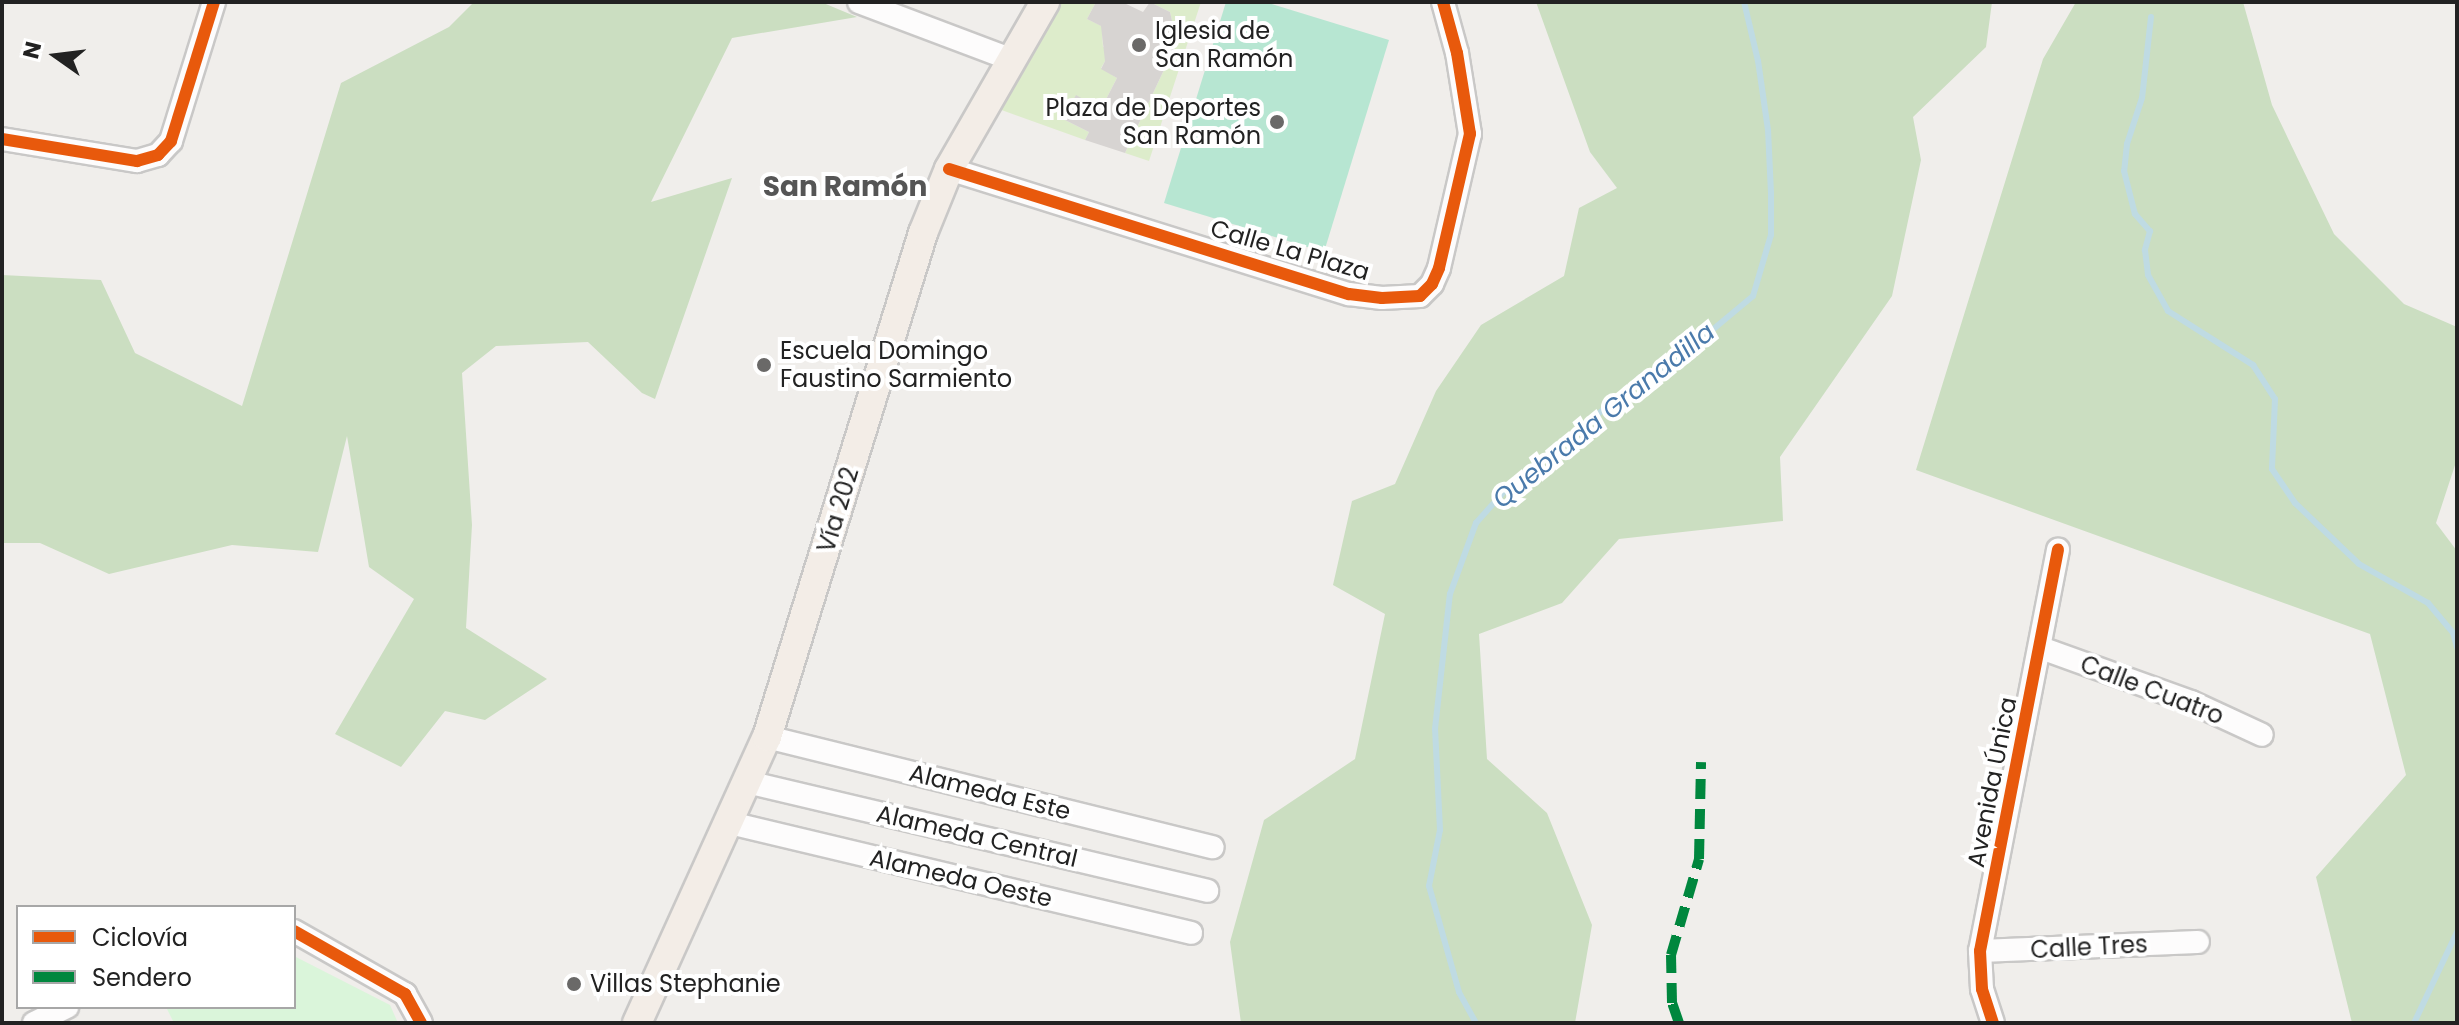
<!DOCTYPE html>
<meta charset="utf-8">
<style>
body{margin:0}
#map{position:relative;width:2459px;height:1025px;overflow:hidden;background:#f0eeeb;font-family:Poppins,sans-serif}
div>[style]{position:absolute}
.grass>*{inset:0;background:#ddeccb}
.forest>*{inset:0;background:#cbdec1}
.park>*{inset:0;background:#daf5da}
.pitch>*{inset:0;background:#b7e6d2}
.stream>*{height:6px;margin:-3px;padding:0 3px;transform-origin:3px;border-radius:3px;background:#bfdbe3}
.building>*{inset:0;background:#d7d4d2}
.roads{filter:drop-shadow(2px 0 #c9c8c7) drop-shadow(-2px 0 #c9c8c7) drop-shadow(0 2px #c9c8c7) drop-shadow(0 -2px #c9c8c7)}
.minor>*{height:22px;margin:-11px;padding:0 11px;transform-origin:11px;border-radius:11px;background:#fdfcfc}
.major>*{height:28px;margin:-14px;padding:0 14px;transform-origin:14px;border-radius:14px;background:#f3ede7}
.quiet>*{height:10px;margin-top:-5px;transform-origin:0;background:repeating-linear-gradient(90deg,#00873e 0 20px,transparent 0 30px)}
.cycleway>*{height:12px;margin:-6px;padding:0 6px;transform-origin:6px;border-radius:6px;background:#e8590c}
.dots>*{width:22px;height:22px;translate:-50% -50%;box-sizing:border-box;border:4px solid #fff;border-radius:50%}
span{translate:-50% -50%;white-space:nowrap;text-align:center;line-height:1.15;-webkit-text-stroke:8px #fff;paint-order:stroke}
.poi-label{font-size:24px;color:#222}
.left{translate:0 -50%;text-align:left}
.right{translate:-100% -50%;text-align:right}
.street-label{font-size:24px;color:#222}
.water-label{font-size:26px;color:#4a7aab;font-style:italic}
.quarter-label{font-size:28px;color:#555;font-weight:700}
.frame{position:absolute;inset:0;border:4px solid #222;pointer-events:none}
.legend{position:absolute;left:16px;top:905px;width:280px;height:104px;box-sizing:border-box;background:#fff;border:2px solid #a7a7a7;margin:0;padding:10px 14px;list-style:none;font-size:24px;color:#222}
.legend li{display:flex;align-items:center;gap:16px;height:40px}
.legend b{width:40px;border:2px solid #a7a7a7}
.north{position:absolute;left:16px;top:16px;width:80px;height:80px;-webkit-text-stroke:6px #fff;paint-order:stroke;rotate:284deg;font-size:22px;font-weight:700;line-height:32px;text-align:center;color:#222}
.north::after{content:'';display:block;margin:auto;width:28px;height:36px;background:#222;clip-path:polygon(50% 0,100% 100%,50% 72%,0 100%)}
</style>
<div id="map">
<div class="grass">
<i style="clip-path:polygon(1054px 2px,1096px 2px,1087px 19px,1108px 29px,1102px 32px,1103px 47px,1112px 49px,1101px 68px,1117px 78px,1101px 109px,1076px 96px,1063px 119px,1089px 132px,1085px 140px,996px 108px)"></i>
<i style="clip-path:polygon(1150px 2px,1201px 2px,1149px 161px,1125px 153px,1177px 42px,1170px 12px)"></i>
</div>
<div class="forest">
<i style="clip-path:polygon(474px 2px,821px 2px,857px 17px,732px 38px,651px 202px,732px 178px,655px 399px,642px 393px,588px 342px,496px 346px,462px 373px,472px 525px,466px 628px,547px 679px,485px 720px,445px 711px,401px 767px,335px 734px,414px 599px,369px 567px,347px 436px,318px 552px,232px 545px,109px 574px,40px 543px,2px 543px,2px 275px,101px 280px,135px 353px,242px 406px,341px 83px,449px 27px)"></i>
<i style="clip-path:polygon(1536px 2px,1992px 2px,1986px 47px,1913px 117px,1921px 160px,1892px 296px,1780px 457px,1783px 521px,1619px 539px,1562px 603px,1479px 634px,1487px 759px,1547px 813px,1592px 925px,1575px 1023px,1241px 1023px,1230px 942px,1264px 820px,1355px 759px,1385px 614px,1333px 585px,1352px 501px,1395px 484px,1436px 391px,1481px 325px,1564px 276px,1579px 208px,1617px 188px,1590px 152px)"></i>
<i style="clip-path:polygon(2076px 2px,2243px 2px,2272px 105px,2334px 234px,2404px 304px,2457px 327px,2457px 459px,2436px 523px,2457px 551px,2457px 1023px,2352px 1023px,2316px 877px,2406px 775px,2370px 634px,1916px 470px,2043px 59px)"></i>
</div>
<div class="park">
<i style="clip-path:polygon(294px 956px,390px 1005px,398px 1023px,174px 1023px,166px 1007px,294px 1007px)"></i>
</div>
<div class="pitch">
<i style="clip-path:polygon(1226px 2px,1265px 2px,1389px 40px,1324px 252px,1164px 203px)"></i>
</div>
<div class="stream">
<i style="left:2151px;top:17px;width:81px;rotate:96.3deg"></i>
<i style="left:2142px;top:98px;width:48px;rotate:108.1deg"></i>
<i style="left:2127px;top:144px;width:27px;rotate:96deg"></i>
<i style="left:2124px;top:171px;width:44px;rotate:75.7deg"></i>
<i style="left:2135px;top:214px;width:23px;rotate:49deg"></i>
<i style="left:2150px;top:231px;width:20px;rotate:105deg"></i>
<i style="left:2145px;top:250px;width:25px;rotate:83deg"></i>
<i style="left:2148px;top:275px;width:41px;rotate:60.9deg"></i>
<i style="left:2168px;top:311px;width:101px;rotate:32.4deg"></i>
<i style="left:2253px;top:365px;width:40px;rotate:57.1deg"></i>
<i style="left:2275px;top:399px;width:70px;rotate:92.5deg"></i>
<i style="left:2272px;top:469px;width:41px;rotate:55.9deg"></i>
<i style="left:2295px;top:503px;width:88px;rotate:43.6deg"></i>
<i style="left:2359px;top:564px;width:79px;rotate:29.5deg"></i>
<i style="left:2428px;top:603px;width:39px;rotate:50deg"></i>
<i style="left:2453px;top:633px;width:15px;rotate:74deg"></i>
<i style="left:1476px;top:1023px;width:35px;rotate:-119deg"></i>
<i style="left:1459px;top:992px;width:110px;rotate:-105.8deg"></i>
<i style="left:1429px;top:886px;width:57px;rotate:-78.9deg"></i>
<i style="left:1440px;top:830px;width:101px;rotate:-92.8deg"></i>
<i style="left:1435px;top:729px;width:136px;rotate:-83.7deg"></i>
<i style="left:1450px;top:594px;width:76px;rotate:-69.9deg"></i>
<i style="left:1476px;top:523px;width:50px;rotate:-48.3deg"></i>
<i style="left:1509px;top:486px;width:141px;rotate:-39deg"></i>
<i style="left:1619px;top:397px;width:59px;rotate:-31.8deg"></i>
<i style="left:1669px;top:366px;width:109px;rotate:-39.8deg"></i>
<i style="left:1753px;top:296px;width:64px;rotate:-73.6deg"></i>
<i style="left:1771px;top:235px;width:42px;rotate:-90deg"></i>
<i style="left:1771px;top:193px;width:63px;rotate:-92.7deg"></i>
<i style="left:1768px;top:130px;width:70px;rotate:-98.2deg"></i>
<i style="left:1758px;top:61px;width:61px;rotate:-103.3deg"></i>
<i style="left:2414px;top:1023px;width:101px;rotate:-64.7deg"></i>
</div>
<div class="building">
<i style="clip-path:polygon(1096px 2px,1122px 2px,1143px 12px,1150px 2px,1170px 12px,1177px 42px,1125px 153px,1085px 140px,1089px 132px,1063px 119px,1076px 95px,1101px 109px,1117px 78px,1101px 69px,1105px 61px,1101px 26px,1087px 19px)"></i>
</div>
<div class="roads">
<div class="minor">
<i style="left:859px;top:2px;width:161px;rotate:20.7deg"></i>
<i style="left:2px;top:139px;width:137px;rotate:9.3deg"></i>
<i style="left:137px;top:161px;width:22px;rotate:-16deg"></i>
<i style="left:158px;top:155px;width:19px;rotate:-47deg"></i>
<i style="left:171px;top:141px;width:145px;rotate:-72.8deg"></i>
<i style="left:949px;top:169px;width:419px;rotate:17.4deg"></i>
<i style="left:1349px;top:294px;width:33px;rotate:7deg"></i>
<i style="left:1382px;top:298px;width:38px;rotate:-3deg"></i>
<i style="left:1420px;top:296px;width:17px;rotate:-45deg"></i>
<i style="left:1432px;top:284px;width:17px;rotate:-66deg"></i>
<i style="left:1439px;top:268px;width:138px;rotate:-77deg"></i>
<i style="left:1470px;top:134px;width:82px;rotate:-99.1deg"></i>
<i style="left:1457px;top:53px;width:53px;rotate:-105.4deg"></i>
<i style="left:2041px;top:648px;width:159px;rotate:19.8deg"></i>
<i style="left:2191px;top:702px;width:78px;rotate:24.9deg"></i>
<i style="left:767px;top:737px;width:459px;rotate:13.9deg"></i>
<i style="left:747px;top:782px;width:473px;rotate:13.3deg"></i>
<i style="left:730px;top:823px;width:474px;rotate:13.4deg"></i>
<i style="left:294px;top:931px;width:128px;rotate:29.6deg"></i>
<i style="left:405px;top:994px;width:33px;rotate:61deg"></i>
<i style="left:1980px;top:951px;width:218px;rotate:-2.4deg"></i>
<i style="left:34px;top:1023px;width:37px;rotate:-26deg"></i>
<i style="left:1993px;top:1023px;width:36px;rotate:-108deg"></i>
<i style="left:1982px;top:989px;width:38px;rotate:-93deg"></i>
<i style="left:1980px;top:951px;width:409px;rotate:-79deg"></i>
</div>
<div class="major">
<i style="left:637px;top:1023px;width:314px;rotate:-65.6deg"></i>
<i style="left:767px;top:737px;width:528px;rotate:-72.8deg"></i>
<i style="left:923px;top:233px;width:69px;rotate:-67.9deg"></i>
<i style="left:949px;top:169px;width:193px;rotate:-60.1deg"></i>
</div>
</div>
<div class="quiet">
<i style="left:1679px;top:1023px;width:21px;rotate:-109deg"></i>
<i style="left:1672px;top:1003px;width:48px;rotate:-91.2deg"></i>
<i style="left:1671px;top:955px;width:100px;rotate:-73.7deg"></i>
<i style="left:1699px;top:859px;width:97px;rotate:-88.8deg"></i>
</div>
<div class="cycleway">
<i style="left:2px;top:139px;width:137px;rotate:9.3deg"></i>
<i style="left:137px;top:161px;width:22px;rotate:-16deg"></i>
<i style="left:158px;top:155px;width:19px;rotate:-47deg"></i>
<i style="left:171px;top:141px;width:145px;rotate:-72.8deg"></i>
<i style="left:949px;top:169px;width:419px;rotate:17.4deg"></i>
<i style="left:1349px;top:294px;width:33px;rotate:7deg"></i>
<i style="left:1382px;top:298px;width:38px;rotate:-3deg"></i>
<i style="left:1420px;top:296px;width:17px;rotate:-45deg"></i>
<i style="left:1432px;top:284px;width:17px;rotate:-66deg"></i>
<i style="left:1439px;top:268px;width:138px;rotate:-77deg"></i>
<i style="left:1470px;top:134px;width:82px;rotate:-99.1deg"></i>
<i style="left:1457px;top:53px;width:53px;rotate:-105.4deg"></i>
<i style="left:294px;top:931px;width:128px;rotate:29.6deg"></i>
<i style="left:405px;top:994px;width:33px;rotate:61deg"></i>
<i style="left:1993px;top:1023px;width:36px;rotate:-108deg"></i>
<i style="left:1982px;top:989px;width:38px;rotate:-93deg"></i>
<i style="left:1980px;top:951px;width:409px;rotate:-79deg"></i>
</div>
<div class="dots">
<i style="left:1139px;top:45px;background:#6a6968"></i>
<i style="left:1277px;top:122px;background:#6a6968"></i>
<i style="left:764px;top:365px;background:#6a6968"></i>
<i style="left:574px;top:984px;background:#6a6968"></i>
</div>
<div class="poi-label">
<span class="left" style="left:1155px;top:45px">Iglesia de<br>San Ramón</span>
<span class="right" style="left:1261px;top:122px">Plaza de Deportes<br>San Ramón</span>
<span class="left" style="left:780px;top:365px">Escuela Domingo<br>Faustino Sarmiento</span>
<span class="left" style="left:590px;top:984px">Villas Stephanie</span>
</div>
<div class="street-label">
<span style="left:1290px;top:250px;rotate:16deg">Calle La Plaza</span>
<span style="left:838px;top:510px;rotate:-73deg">Vía 202</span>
<span style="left:2152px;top:690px;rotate:21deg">Calle Cuatro</span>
<span style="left:1992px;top:782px;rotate:-79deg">Avenida Única</span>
<span style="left:990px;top:792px;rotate:14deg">Alameda Este</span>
<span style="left:977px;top:836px;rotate:13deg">Alameda Central</span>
<span style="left:961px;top:878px;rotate:13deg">Alameda Oeste</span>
<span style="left:2089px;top:947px;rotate:-3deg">Calle Tres</span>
</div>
<div class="water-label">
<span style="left:1604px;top:416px;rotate:-39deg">Quebrada Granadilla</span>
</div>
<div class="quarter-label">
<span style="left:845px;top:187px">San Ramón</span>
</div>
<div class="frame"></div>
<ul class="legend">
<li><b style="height:10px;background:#e8590c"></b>Ciclovía</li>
<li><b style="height:10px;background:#00873e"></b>Sendero</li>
</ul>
<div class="north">N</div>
</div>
